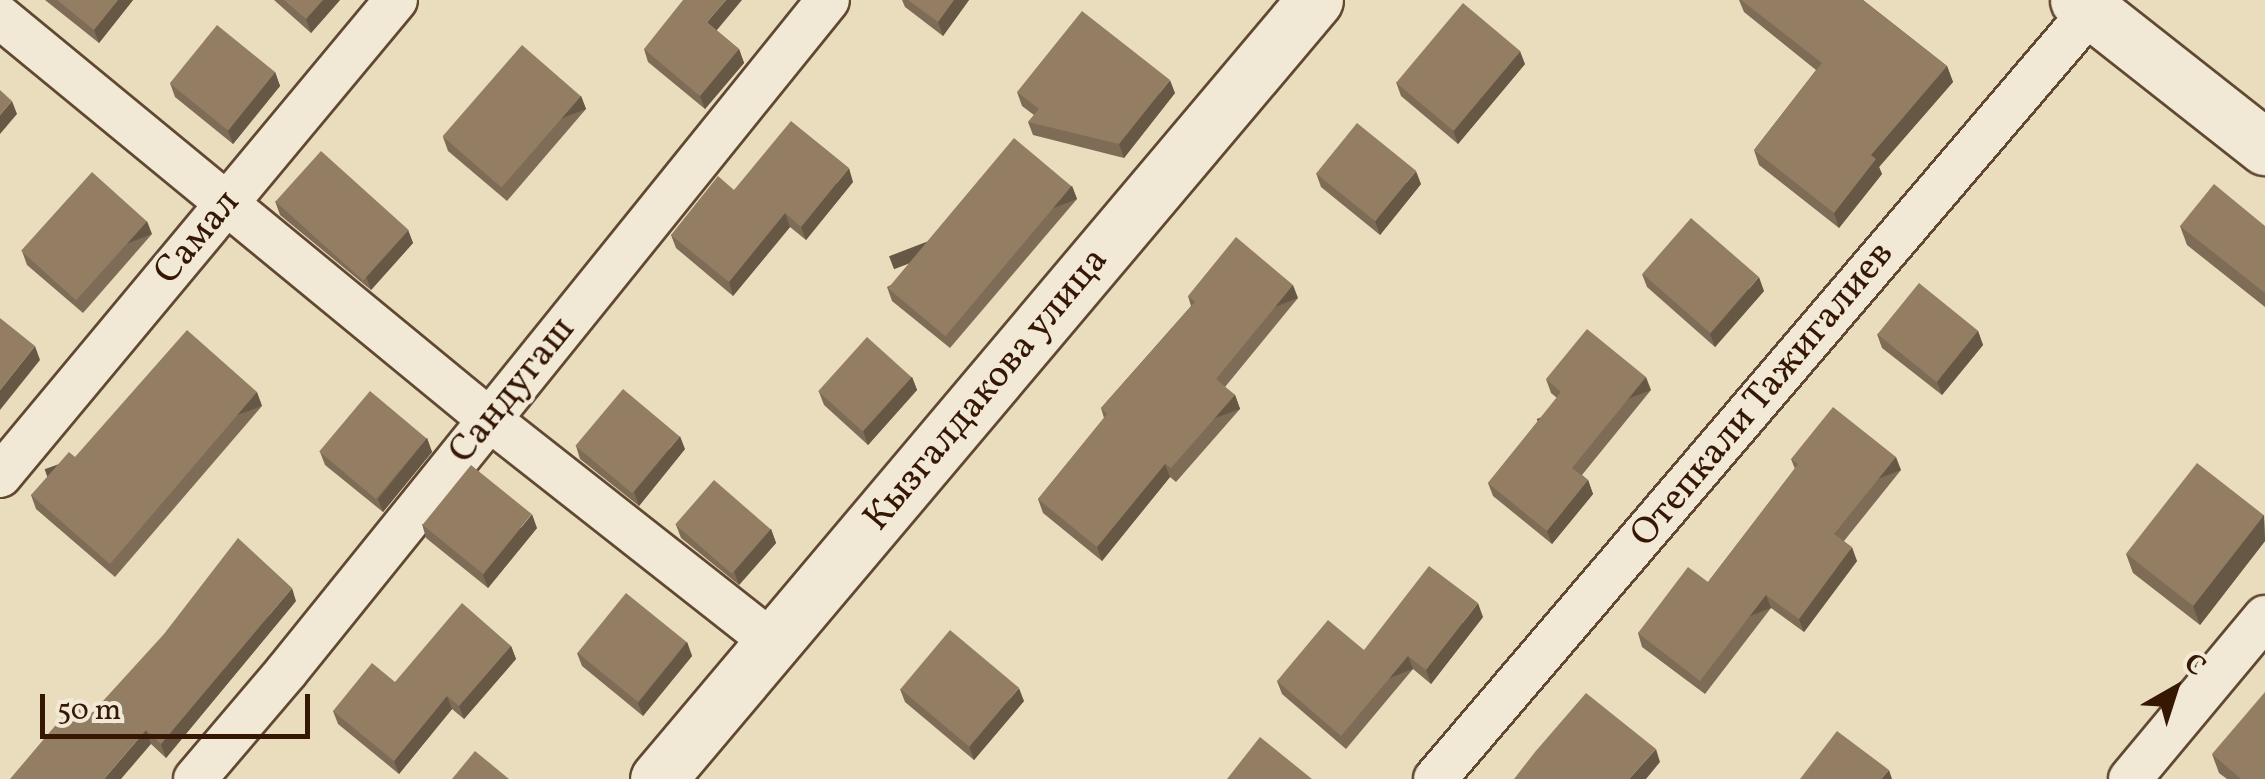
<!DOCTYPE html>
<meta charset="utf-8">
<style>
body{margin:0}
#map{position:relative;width:2265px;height:779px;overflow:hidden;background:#eaddbe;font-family:Vollkorn,serif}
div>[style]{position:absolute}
.roads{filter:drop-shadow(2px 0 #624832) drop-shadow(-2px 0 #624832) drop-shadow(0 2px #624832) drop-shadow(0 -2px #624832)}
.minor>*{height:42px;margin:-21px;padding:0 21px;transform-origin:21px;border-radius:21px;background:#f1e9d5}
.tertiary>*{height:55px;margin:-27.5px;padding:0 27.5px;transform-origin:27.5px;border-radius:27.5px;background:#f1e9d5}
.secondary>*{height:55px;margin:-27.5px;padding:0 27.5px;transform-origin:27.5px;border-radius:27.5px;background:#f1e9d5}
.wall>*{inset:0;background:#7e6c56}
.shaded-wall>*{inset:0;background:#675846;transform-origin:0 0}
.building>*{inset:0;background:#937e64;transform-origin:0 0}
span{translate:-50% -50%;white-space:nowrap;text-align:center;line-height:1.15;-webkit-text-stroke:8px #f1e9d5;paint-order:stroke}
.street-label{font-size:38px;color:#351703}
.north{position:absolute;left:2125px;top:639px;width:100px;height:100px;-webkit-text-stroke:8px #f1e9d5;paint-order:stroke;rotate:39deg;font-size:28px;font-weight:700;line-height:40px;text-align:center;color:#351703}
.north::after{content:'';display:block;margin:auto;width:35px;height:45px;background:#351703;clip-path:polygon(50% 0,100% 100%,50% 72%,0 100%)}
.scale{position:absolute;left:40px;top:694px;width:270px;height:45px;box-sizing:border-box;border:5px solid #351703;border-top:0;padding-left:12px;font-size:30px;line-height:35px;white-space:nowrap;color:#351703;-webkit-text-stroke:8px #f1e9d5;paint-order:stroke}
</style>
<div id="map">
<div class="roads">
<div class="minor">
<i style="left:0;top:17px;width:634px;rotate:39.44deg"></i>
<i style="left:490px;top:420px;width:360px;rotate:38.2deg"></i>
<i style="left:0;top:476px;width:619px;rotate:-50.24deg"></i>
<i style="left:195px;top:779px;width:140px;rotate:-49.6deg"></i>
<i style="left:286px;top:672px;width:863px;rotate:-51.11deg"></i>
<i style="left:1435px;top:779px;width:1010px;rotate:-49.5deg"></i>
<i style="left:2130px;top:779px;width:211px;rotate:-50.2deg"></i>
</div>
<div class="tertiary">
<i style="left:658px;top:779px;width:1019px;rotate:-49.86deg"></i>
</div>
<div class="secondary">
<i style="left:2078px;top:0;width:238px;rotate:38.2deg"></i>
</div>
</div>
<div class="wall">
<i style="clip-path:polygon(45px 0,133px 0,99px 43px)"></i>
<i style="clip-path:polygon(274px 0,340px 0,311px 33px)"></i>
<i style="clip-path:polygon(902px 0,969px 0,943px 36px,905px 7px)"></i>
<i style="clip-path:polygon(1739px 0,1863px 0,1947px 66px,1953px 82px,1879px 167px,1882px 174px,1839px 228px,1759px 165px,1754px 150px,1816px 70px,1744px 12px)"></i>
<i style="clip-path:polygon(716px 30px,739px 49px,744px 63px,705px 109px,648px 62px,644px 49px)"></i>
<i style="clip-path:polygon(1525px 64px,1458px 144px,1401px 96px,1396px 82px)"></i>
<i style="clip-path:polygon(275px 72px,280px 86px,233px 144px,175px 97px,170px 83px)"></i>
<i style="clip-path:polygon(1017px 92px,1175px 93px,1124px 158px,1033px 135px,1028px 122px,1034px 115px,1022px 106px)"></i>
<i style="clip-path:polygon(581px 96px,586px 109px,507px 201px,448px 151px,443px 137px)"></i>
<i style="clip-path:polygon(1316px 173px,1421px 184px,1380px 235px,1321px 187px)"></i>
<i style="clip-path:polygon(853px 182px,806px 240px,790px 227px,733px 296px,676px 248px,671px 235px,734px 190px)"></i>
<i style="clip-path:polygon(1072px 186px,1077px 199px,950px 348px,892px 301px,887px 287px)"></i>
<i style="clip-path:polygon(275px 201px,408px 230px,413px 243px,371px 290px,280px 215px)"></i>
<i style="clip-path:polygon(2180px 226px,2265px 226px,2265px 307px,2187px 245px)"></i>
<i style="clip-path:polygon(152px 234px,83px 313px,27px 265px,22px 251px)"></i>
<i style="clip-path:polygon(1642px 274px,1764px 291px,1715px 347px,1647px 287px)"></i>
<i style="clip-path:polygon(1188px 296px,1298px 298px,1225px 387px,1235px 395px,1240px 409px,1176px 482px,1170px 477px,1102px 561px,1043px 513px,1038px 499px,1104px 418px,1101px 408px,1191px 306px)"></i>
<i style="clip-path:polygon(1978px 331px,1983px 345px,1942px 395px,1882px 348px,1877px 334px)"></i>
<i style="clip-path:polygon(912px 377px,917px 390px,868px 445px,824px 405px,819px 392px)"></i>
<i style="clip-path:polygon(1546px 379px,1651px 390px,1582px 475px,1588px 480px,1593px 494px,1552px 544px,1493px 496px,1488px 483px,1557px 398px,1551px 393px)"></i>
<i style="clip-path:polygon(262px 406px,115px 577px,36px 509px,31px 495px,75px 457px)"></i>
<i style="clip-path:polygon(427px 438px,432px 452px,383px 512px,325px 465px,320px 452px)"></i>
<i style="clip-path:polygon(576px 446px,685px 449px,639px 506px,580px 459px)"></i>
<i style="clip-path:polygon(1791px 459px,1901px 470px,1844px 541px,1857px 561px,1804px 632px,1771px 608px,1705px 694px,1642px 647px,1638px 633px,1708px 582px,1795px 469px)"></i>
<i style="clip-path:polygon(2264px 515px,2265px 541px,2200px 625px,2133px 573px,2126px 554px)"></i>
<i style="clip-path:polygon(422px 524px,537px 528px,488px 588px,426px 538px)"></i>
<i style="clip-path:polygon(676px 525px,771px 529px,776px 543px,739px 585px,681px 538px)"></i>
<i style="clip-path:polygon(296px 601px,166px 758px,151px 744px,92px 713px)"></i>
<i style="clip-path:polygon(1483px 617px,1431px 684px,1413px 669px,1346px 749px,1282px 694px,1277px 681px,1364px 650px)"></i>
<i style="clip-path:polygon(687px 642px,692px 656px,643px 716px,582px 666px,577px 653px)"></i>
<i style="clip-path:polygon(511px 646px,516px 659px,464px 719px,452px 709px,399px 774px,338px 724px,333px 711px,395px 682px)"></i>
<i style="clip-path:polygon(900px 689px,1024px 701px,974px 760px,905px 702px)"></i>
<i style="clip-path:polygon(2212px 754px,2265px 779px,2227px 779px,2219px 773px)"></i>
</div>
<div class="shaded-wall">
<i style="clip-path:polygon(118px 0,133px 0,99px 43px,94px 30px)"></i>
<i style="clip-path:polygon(323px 0,340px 0,311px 33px,306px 19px)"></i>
<i style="clip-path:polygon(726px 0,742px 0,712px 36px,707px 22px)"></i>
<i style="clip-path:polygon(954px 0,969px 0,943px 36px,938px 22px)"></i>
<i style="clip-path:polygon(739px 49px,744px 63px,705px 109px,700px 96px)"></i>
<i style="clip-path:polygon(1520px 51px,1525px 64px,1458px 144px,1453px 130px)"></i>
<i style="clip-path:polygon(1947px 66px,1953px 82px,1879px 167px,1882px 174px,1839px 228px,1834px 213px,1871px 155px)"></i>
<i style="clip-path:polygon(275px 72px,280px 86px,233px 144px,228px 131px)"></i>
<i style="clip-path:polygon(1170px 80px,1175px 93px,1124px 158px,1119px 144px)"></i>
<i style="left:581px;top:96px;width:14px;height:121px;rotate:69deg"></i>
<i style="clip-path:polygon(12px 101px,17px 114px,0 134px,0 115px)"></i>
<i style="clip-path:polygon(849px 168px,853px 182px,806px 240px,801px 227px)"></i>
<i style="clip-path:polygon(1416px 171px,1421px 184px,1380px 235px,1375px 221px)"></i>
<i style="left:1072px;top:186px;width:14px;height:196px;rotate:69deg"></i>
<i style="clip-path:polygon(785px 213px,790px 227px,733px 296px,729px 282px)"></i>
<i style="left:147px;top:221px;width:14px;height:105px;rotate:69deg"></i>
<i style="clip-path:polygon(408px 230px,413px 243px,371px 290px,366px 276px)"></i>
<i style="clip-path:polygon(1759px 277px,1764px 291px,1715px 347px,1710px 334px)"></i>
<i style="left:1293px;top:285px;width:14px;height:122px;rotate:69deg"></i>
<i style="clip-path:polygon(1978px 331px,1983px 345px,1942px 395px,1937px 382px)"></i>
<i style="clip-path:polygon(35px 346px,40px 360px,0 410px,0 390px)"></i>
<i style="clip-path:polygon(912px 377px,917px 390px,868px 445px,863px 431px)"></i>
<i style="left:1646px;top:377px;width:14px;height:117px;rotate:69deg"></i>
<i style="left:257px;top:392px;width:15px;height:226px;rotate:70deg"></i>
<i style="left:1235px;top:395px;width:15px;height:97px;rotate:70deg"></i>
<i style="clip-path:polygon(680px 436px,685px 449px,639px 506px,634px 492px)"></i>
<i style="clip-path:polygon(427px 438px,432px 452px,383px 512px,378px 499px)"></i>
<i style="left:1896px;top:457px;width:14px;height:99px;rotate:69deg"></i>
<i style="clip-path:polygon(1165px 464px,1170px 477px,1102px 561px,1097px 547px)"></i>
<i style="clip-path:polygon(1588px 480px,1593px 494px,1552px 544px,1547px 531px)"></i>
<i style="clip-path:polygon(532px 514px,537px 528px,488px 588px,483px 575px)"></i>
<i style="clip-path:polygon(2264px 515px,2265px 541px,2200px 625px,2193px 606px)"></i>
<i style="clip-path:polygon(771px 529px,776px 543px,739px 585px,734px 571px)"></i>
<i style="clip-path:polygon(1852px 547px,1857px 561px,1804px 632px,1799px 619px)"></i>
<i style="clip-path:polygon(292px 588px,296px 601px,166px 758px,161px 744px)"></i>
<i style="left:1766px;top:595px;width:14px;height:108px;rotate:69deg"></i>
<i style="clip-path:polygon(1478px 603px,1483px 617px,1431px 684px,1426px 670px)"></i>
<i style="clip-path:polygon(687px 642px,692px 656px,643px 716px,638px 703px)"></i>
<i style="clip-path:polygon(511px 646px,516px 659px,464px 719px,459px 706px)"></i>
<i style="left:1408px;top:656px;width:14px;height:104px;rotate:69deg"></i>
<i style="clip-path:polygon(1019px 688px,1024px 701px,974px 760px,969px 746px)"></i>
<i style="clip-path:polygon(447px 696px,452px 709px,399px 774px,394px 761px)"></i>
<i style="clip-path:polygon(146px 730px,151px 744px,121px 779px,104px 779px)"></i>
<i style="clip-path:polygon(1656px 749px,1660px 762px,1646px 779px,1629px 779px)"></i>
<i style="clip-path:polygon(1889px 770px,1892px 779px,1881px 779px)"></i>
</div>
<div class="building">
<i style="clip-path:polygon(57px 0,118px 0,94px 30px)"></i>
<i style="clip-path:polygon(284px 0,323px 0,306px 19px)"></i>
<i style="clip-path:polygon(683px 0,726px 0,707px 22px,739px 49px,700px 96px,644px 49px)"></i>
<i style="clip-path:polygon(908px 0,954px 0,938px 22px)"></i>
<i style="clip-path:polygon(1741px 0,1863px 0,1947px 66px,1871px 155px,1876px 159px,1834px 213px,1754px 150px,1822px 63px)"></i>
<i style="left:1463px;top:3px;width:75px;height:104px;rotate:40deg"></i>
<i style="clip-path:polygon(1082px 11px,1170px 80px,1119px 144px,1028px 122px,1039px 109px,1017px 92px)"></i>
<i style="left:217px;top:25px;width:75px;height:75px;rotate:39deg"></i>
<i style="left:522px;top:45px;width:78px;height:121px;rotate:41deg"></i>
<i style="clip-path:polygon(0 90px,12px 101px,0 115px)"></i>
<i style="clip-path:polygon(791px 121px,849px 168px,801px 227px,785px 213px,729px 282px,671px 235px,718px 176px,734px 190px)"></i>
<i style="left:1357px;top:123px;width:76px;height:65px;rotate:39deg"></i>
<i style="left:1014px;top:138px;width:75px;height:196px;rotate:40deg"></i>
<i style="left:321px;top:151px;width:118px;height:68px;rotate:42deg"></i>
<i style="left:92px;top:172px;width:74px;height:106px;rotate:42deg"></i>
<i style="clip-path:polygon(2214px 184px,2265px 226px,2265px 293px,2180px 226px)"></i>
<i style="left:1691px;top:218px;width:90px;height:74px;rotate:41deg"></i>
<i style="clip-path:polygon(1236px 237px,1293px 285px,1216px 379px,1235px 395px,1171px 468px,1165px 464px,1097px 547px,1038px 499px,1107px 414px,1101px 408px,1195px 302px,1188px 296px)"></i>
<i style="left:1919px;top:283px;width:76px;height:66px;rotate:39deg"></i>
<i style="clip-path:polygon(0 318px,35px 346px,0 390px)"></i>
<i style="clip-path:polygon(1587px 329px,1646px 377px,1572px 468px,1588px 480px,1547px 531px,1488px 483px,1561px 392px,1546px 379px)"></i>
<i style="clip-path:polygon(187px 330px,257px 392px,110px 564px,31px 495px,69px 452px,75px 457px)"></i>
<i style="left:867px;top:337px;width:60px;height:73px;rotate:42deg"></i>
<i style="left:623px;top:389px;width:74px;height:74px;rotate:40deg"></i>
<i style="left:370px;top:391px;width:74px;height:79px;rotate:40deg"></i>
<i style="clip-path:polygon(1833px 407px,1896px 457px,1834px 534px,1852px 547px,1799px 619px,1766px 595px,1700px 681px,1638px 633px,1688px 567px,1708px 582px,1798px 464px,1791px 459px)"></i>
<i style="left:2197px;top:463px;width:85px;height:115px;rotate:38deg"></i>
<i style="left:471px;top:465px;width:78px;height:77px;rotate:39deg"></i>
<i style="left:714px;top:480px;width:75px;height:59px;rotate:41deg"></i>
<i style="clip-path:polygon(238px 538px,292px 588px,161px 744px,146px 730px,104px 779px,10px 779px,77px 700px,92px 713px,164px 634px)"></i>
<i style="clip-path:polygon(1429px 566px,1478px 603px,1426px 670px,1408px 656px,1341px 736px,1277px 681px,1328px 620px,1364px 650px)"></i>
<i style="left:626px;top:593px;width:78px;height:77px;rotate:39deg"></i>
<i style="clip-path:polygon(462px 603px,511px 646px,459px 706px,447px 696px,394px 761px,333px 711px,372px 663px,395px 682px)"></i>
<i style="left:950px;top:630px;width:90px;height:77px;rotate:40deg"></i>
<i style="clip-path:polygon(2265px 692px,2265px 779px,2241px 779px,2212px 754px)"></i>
<i style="clip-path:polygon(1586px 693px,1656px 749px,1629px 779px,1514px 779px,1535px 752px)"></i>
<i style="clip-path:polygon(1837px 731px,1889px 770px,1881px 779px,1800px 779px)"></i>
<i style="clip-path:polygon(1260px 737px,1312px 779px,1227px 779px)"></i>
<i style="clip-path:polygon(475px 751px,509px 779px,452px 779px)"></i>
</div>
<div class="street-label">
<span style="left:198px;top:238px;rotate:-50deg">Самал</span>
<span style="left:987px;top:390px;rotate:-50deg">Кызгалдакова улица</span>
<span style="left:513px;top:391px;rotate:-51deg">Сандугаш</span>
<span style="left:1763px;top:395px;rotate:-50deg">Отепкали Тажигалиев</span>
</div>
<div class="north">С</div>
<div class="scale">50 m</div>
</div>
